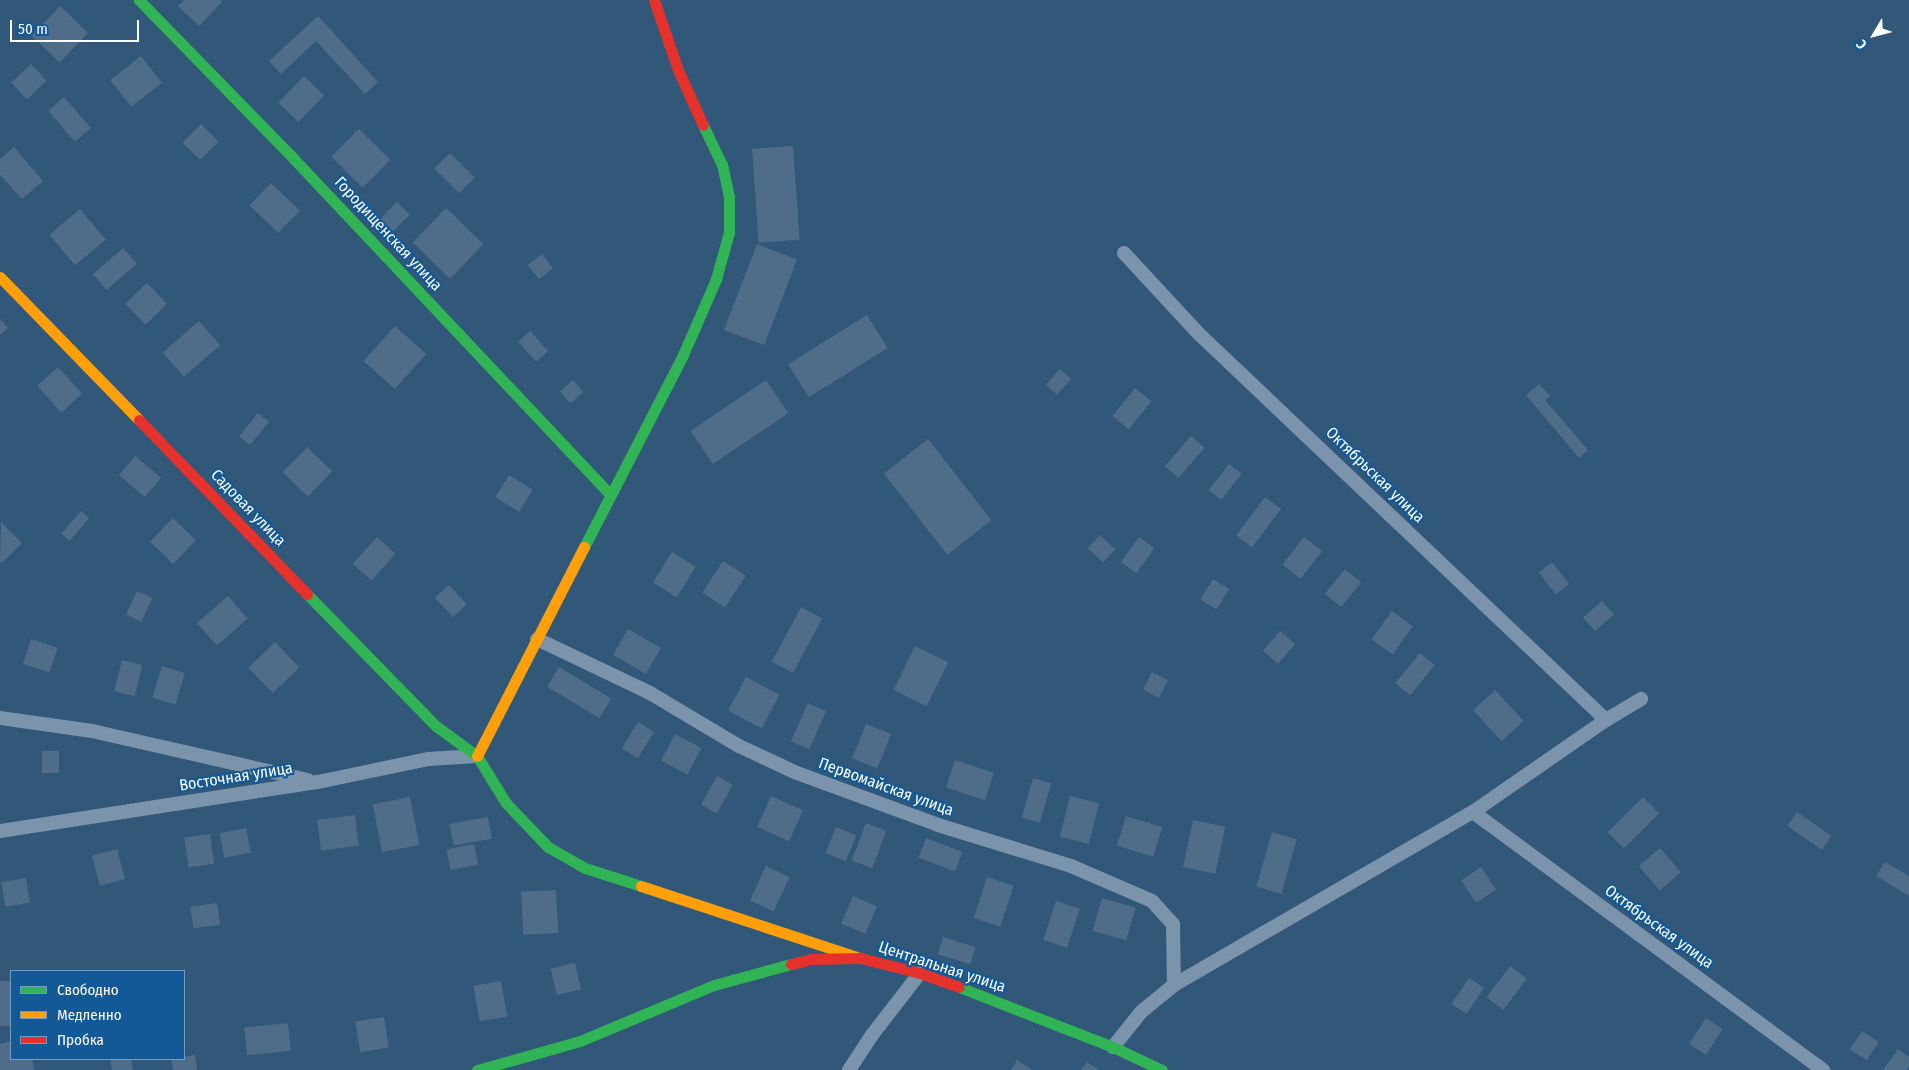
<!DOCTYPE html>
<meta charset="utf-8">
<style>
body{margin:0}
#map{position:relative;width:1909px;height:1070px;overflow:hidden;background:#315779;font-family:"Fira Sans Condensed",sans-serif}
div>[style]{position:absolute}
.building>*{inset:0;background:#4f6d88;transform-origin:0 0}
.street>*{height:14px;margin:-7px;padding:0 7px;transform-origin:7px;border-radius:7px;background:#7b94ab}
.fast>*{height:11px;margin:-5.5px;padding:0 5.5px;transform-origin:5.5px;border-radius:5.5px;background:#30b455}
.slow>*{height:11px;margin:-5.5px;padding:0 5.5px;transform-origin:5.5px;border-radius:5.5px;background:#ff9f0a}
.jam>*{height:11px;margin:-5.5px;padding:0 5.5px;transform-origin:5.5px;border-radius:5.5px;background:#e5322d}
span{translate:-50% -50%;white-space:nowrap;text-align:center;line-height:1.15;-webkit-text-stroke:4px #135997;paint-order:stroke}
.street-label{font-size:16px;color:#fff}
.legend{position:absolute;left:10px;top:970px;width:175px;height:90px;box-sizing:border-box;background:#135997;border:1px solid #719bc1;margin:0;padding:6px 9px;list-style:none;font-size:15px;color:#fff}
.legend li{display:flex;align-items:center;gap:10px;height:25px}
.legend b{width:25px;border:1px solid #719bc1}
.north{position:absolute;left:1849px;top:10px;width:50px;height:50px;-webkit-text-stroke:4px #135997;paint-order:stroke;rotate:233deg;font-size:14px;font-weight:700;line-height:20px;text-align:center;color:#fff}
.north::after{content:'';display:block;margin:auto;width:18px;height:22px;background:#fff;clip-path:polygon(50% 0,100% 100%,50% 72%,0 100%)}
.scale{position:absolute;left:10px;top:20px;width:129px;height:22px;box-sizing:border-box;border:2px solid #fff;border-top:0;padding-left:6px;font-size:15px;line-height:18px;white-space:nowrap;color:#fff;-webkit-text-stroke:4px #135997;paint-order:stroke}
</style>
<div id="map">
<div class="building">
<i style="clip-path:polygon(184px 0,220px 0,222px 2px,199px 26px,178px 6px)"></i>
<i style="left:60px;top:6px;width:39px;height:41px;rotate:44deg"></i>
<i style="clip-path:polygon(318px 16px,378px 82px,365px 94px,316px 41px,281px 74px,269px 61px)"></i>
<i style="left:141px;top:56px;width:34px;height:39px;rotate:52deg"></i>
<i style="left:31px;top:64px;width:23px;height:27px;rotate:47deg"></i>
<i style="left:304px;top:76px;width:28px;height:37px;rotate:44deg"></i>
<i style="left:64px;top:97px;width:41px;height:21px;rotate:49deg"></i>
<i style="left:201px;top:124px;width:25px;height:26px;rotate:45deg"></i>
<i style="left:359px;top:129px;width:44px;height:39px;rotate:45deg"></i>
<i style="left:793px;top:146px;width:94px;height:41px;rotate:86deg"></i>
<i style="clip-path:polygon(14px 147px,43px 181px,22px 199px,0 175px,0 159px)"></i>
<i style="left:450px;top:153px;width:35px;height:22px;rotate:45deg"></i>
<i style="left:271px;top:183px;width:40px;height:31px;rotate:44deg"></i>
<i style="left:397px;top:202px;width:18px;height:35px;rotate:45deg"></i>
<i style="left:446px;top:208px;width:52px;height:48px;rotate:44deg"></i>
<i style="left:80px;top:209px;width:40px;height:40px;rotate:50deg"></i>
<i style="left:757px;top:244px;width:43px;height:92px;rotate:21deg"></i>
<i style="left:123px;top:248px;width:21px;height:40px;rotate:49deg"></i>
<i style="left:542px;top:254px;width:18px;height:18px;rotate:52deg"></i>
<i style="left:147px;top:283px;width:29px;height:30px;rotate:46deg"></i>
<i style="left:867px;top:315px;width:39px;height:93px;rotate:58deg"></i>
<i style="clip-path:polygon(0 319px,8px 328px,0 335px)"></i>
<i style="left:199px;top:321px;width:32px;height:48px;rotate:49deg"></i>
<i style="left:395px;top:326px;width:42px;height:47px;rotate:42deg"></i>
<i style="left:530px;top:331px;width:27px;height:16px;rotate:48deg"></i>
<i style="left:58px;top:367px;width:36px;height:28px;rotate:48deg"></i>
<i style="left:1060px;top:369px;width:15px;height:21px;rotate:42deg"></i>
<i style="left:573px;top:380px;width:16px;height:17px;rotate:50deg"></i>
<i style="left:766px;top:380px;width:40px;height:91px;rotate:56deg"></i>
<i style="clip-path:polygon(1539px 384px,1550px 396px,1545px 400px,1588px 450px,1579px 458px,1526px 395px)"></i>
<i style="left:1135px;top:388px;width:21px;height:36px;rotate:39deg"></i>
<i style="left:258px;top:413px;width:14px;height:30px;rotate:39deg"></i>
<i style="left:1191px;top:436px;width:18px;height:40px;rotate:41deg"></i>
<i style="left:928px;top:439px;width:103px;height:56px;rotate:52deg"></i>
<i style="left:307px;top:447px;width:35px;height:35px;rotate:44deg"></i>
<i style="left:135px;top:456px;width:34px;height:25px;rotate:40deg"></i>
<i style="left:1229px;top:464px;width:16px;height:33px;rotate:38deg"></i>
<i style="left:509px;top:475px;width:28px;height:26px;rotate:32deg"></i>
<i style="left:1265px;top:497px;width:20px;height:48px;rotate:37deg"></i>
<i style="left:81px;top:511px;width:11px;height:30px;rotate:41deg"></i>
<i style="left:173px;top:518px;width:32px;height:33px;rotate:44deg"></i>
<i style="clip-path:polygon(1px 522px,22px 543px,2px 563px,0 561px)"></i>
<i style="left:1100px;top:535px;width:21px;height:18px;rotate:43deg"></i>
<i style="left:377px;top:537px;width:25px;height:36px;rotate:42deg"></i>
<i style="left:1139px;top:537px;width:19px;height:31px;rotate:36deg"></i>
<i style="left:1304px;top:537px;width:23px;height:35px;rotate:38deg"></i>
<i style="left:672px;top:552px;width:28px;height:36px;rotate:32deg"></i>
<i style="left:723px;top:561px;width:27px;height:38px;rotate:33deg"></i>
<i style="left:1552px;top:562px;width:28px;height:17px;rotate:52deg"></i>
<i style="left:1345px;top:569px;width:21px;height:32px;rotate:39deg"></i>
<i style="left:1213px;top:579px;width:19px;height:24px;rotate:32deg"></i>
<i style="left:449px;top:585px;width:26px;height:19px;rotate:47deg"></i>
<i style="left:137px;top:591px;width:17px;height:26px;rotate:25deg"></i>
<i style="left:228px;top:596px;width:30px;height:41px;rotate:49deg"></i>
<i style="left:1602px;top:601px;width:18px;height:25px;rotate:49deg"></i>
<i style="left:801px;top:607px;width:24px;height:62px;rotate:28deg"></i>
<i style="left:1392px;top:611px;width:26px;height:35px;rotate:36deg"></i>
<i style="left:628px;top:629px;width:38px;height:30px;rotate:30deg"></i>
<i style="left:1280px;top:631px;width:20px;height:26px;rotate:41deg"></i>
<i style="left:31px;top:639px;width:28px;height:26px;rotate:18deg"></i>
<i style="left:275px;top:642px;width:35px;height:37px;rotate:46deg"></i>
<i style="left:915px;top:646px;width:37px;height:49px;rotate:26deg"></i>
<i style="left:1420px;top:653px;width:19px;height:39px;rotate:39deg"></i>
<i style="left:122px;top:660px;width:21px;height:32px;rotate:14deg"></i>
<i style="left:162px;top:666px;width:24px;height:33px;rotate:17deg"></i>
<i style="left:559px;top:667px;width:61px;height:23px;rotate:31deg"></i>
<i style="left:1152px;top:672px;width:18px;height:20px;rotate:27deg"></i>
<i style="left:746px;top:677px;width:38px;height:38px;rotate:28deg"></i>
<i style="left:1495px;top:690px;width:42px;height:30px;rotate:47deg"></i>
<i style="left:808px;top:703px;width:20px;height:42px;rotate:24deg"></i>
<i style="left:638px;top:722px;width:19px;height:31px;rotate:32deg"></i>
<i style="left:866px;top:724px;width:27px;height:37px;rotate:22deg"></i>
<i style="left:675px;top:734px;width:30px;height:30px;rotate:28deg"></i>
<i style="left:42px;top:751px;width:17px;height:22px"></i>
<i style="left:955px;top:760px;width:41px;height:29px;rotate:18deg"></i>
<i style="left:717px;top:776px;width:18px;height:33px;rotate:29deg"></i>
<i style="left:1033px;top:778px;width:19px;height:41px;rotate:16deg"></i>
<i style="left:771px;top:796px;width:35px;height:34px;rotate:24deg"></i>
<i style="left:1070px;top:796px;width:30px;height:42px;rotate:14deg"></i>
<i style="left:410px;top:797px;width:49px;height:38px;rotate:79deg"></i>
<i style="left:1643px;top:797px;width:23px;height:50px;rotate:45deg"></i>
<i style="left:1797px;top:812px;width:42px;height:17px;rotate:35deg"></i>
<i style="left:355px;top:815px;width:31px;height:38px;rotate:83deg"></i>
<i style="left:1126px;top:816px;width:38px;height:31px;rotate:17deg"></i>
<i style="left:488px;top:817px;width:22px;height:39px;rotate:80deg"></i>
<i style="left:1193px;top:820px;width:33px;height:48px;rotate:12deg"></i>
<i style="left:866px;top:823px;width:22px;height:40px;rotate:21deg"></i>
<i style="left:836px;top:827px;width:22px;height:28px;rotate:22deg"></i>
<i style="left:246px;top:828px;width:25px;height:27px;rotate:79deg"></i>
<i style="left:1272px;top:832px;width:26px;height:57px;rotate:16deg"></i>
<i style="left:210px;top:834px;width:30px;height:26px;rotate:82deg"></i>
<i style="left:926px;top:838px;width:39px;height:21px;rotate:21deg"></i>
<i style="left:474px;top:844px;width:21px;height:28px;rotate:79deg"></i>
<i style="left:1660px;top:848px;width:32px;height:28px;rotate:49deg"></i>
<i style="left:117px;top:849px;width:31px;height:26px;rotate:75deg"></i>
<i style="clip-path:polygon(1885px 862px,1909px 876px,1909px 896px,1876px 876px)"></i>
<i style="left:766px;top:866px;width:26px;height:38px;rotate:25deg"></i>
<i style="left:1481px;top:867px;width:27px;height:24px;rotate:56deg"></i>
<i style="left:987px;top:877px;width:28px;height:43px;rotate:18deg"></i>
<i style="left:26px;top:878px;width:25px;height:25px;rotate:81deg"></i>
<i style="left:556px;top:890px;width:43px;height:35px;rotate:87deg"></i>
<i style="left:853px;top:896px;width:26px;height:30px;rotate:23deg"></i>
<i style="left:1102px;top:898px;width:35px;height:34px;rotate:16deg"></i>
<i style="left:1056px;top:901px;width:25px;height:41px;rotate:18deg"></i>
<i style="left:217px;top:903px;width:22px;height:27px;rotate:82deg"></i>
<i style="left:943px;top:937px;width:34px;height:18px;rotate:17deg"></i>
<i style="left:575px;top:963px;width:27px;height:25px;rotate:77deg"></i>
<i style="left:1510px;top:966px;width:21px;height:39px;rotate:37deg"></i>
<i style="left:1469px;top:978px;width:18px;height:31px;rotate:34deg"></i>
<i style="left:0;top:981px;width:11px;height:45px"></i>
<i style="left:501px;top:981px;width:36px;height:28px;rotate:80deg"></i>
<i style="left:384px;top:1017px;width:31px;height:29px;rotate:81deg"></i>
<i style="left:1706px;top:1018px;width:20px;height:31px;rotate:33deg"></i>
<i style="left:288px;top:1023px;width:28px;height:44px;rotate:84deg"></i>
<i style="left:1862px;top:1031px;width:20px;height:22px;rotate:33deg"></i>
<i style="clip-path:polygon(11px 1041px,11px 1059px,32px 1059px,34px 1070px,0 1070px,0 1044px)"></i>
<i style="clip-path:polygon(1898px 1049px,1909px 1057px,1909px 1066px,1906px 1070px,1883px 1070px)"></i>
<i style="clip-path:polygon(195px 1055px,197px 1070px,173px 1070px,171px 1059px)"></i>
<i style="clip-path:polygon(110px 1059px,131px 1059px,133px 1070px,112px 1070px)"></i>
<i style="clip-path:polygon(1017px 1060px,1032px 1070px,1011px 1070px)"></i>
<i style="clip-path:polygon(1087px 1062px,1099px 1070px,1081px 1070px)"></i>
</div>
<div class="street">
<i style="left:1124px;top:253px;width:110px;rotate:47.2deg"></i>
<i style="left:1199px;top:334px;width:561px;rotate:43.48deg"></i>
<i style="left:537px;top:639px;width:125px;rotate:25.5deg"></i>
<i style="left:650px;top:693px;width:104px;rotate:30.8deg"></i>
<i style="left:739px;top:746px;width:64px;rotate:25deg"></i>
<i style="left:797px;top:773px;width:150px;rotate:20.2deg"></i>
<i style="left:938px;top:825px;width:139px;rotate:17.1deg"></i>
<i style="left:1071px;top:866px;width:88px;rotate:23.4deg"></i>
<i style="left:1152px;top:901px;width:31px;rotate:48deg"></i>
<i style="left:1173px;top:924px;width:61px;rotate:89.1deg"></i>
<i style="left:0;top:718px;width:93px;rotate:8deg"></i>
<i style="left:92px;top:731px;width:221px;rotate:12.8deg"></i>
<i style="left:1473px;top:812px;width:435px;rotate:36.4deg"></i>
<i style="left:0;top:831px;width:322px;rotate:-8.8deg"></i>
<i style="left:318px;top:782px;width:112px;rotate:-11.8deg"></i>
<i style="left:428px;top:759px;width:49px;rotate:-3.5deg"></i>
<i style="left:1113px;top:1047px;width:45px;rotate:-51.3deg"></i>
<i style="left:1141px;top:1012px;width:43px;rotate:-39.3deg"></i>
<i style="left:1174px;top:985px;width:345px;rotate:-30.1deg"></i>
<i style="left:1473px;top:812px;width:162px;rotate:-34.7deg"></i>
<i style="left:1606px;top:720px;width:41px;rotate:-31deg"></i>
<i style="left:849px;top:1070px;width:42px;rotate:-56.7deg"></i>
<i style="left:872px;top:1035px;width:78px;rotate:-52.3deg"></i>
</div>
<div class="fast">
<i style="left:139px;top:0;width:222px;rotate:45.7deg"></i>
<i style="left:294px;top:159px;width:461px;rotate:46.7deg"></i>
<i style="left:584px;top:547px;width:214px;rotate:-62.7deg"></i>
<i style="left:682px;top:357px;width:85px;rotate:-66.4deg"></i>
<i style="left:716px;top:279px;width:49px;rotate:-74.5deg"></i>
<i style="left:729px;top:232px;width:35px;rotate:-90deg"></i>
<i style="left:729px;top:197px;width:33px;rotate:-102deg"></i>
<i style="left:722px;top:165px;width:44px;rotate:-115.4deg"></i>
<i style="left:307px;top:594px;width:185px;rotate:45.7deg"></i>
<i style="left:436px;top:726px;width:51px;rotate:36.2deg"></i>
<i style="left:477px;top:756px;width:55px;rotate:58.3deg"></i>
<i style="left:506px;top:803px;width:61px;rotate:46.3deg"></i>
<i style="left:548px;top:847px;width:43px;rotate:29.6deg"></i>
<i style="left:585px;top:868px;width:59px;rotate:17.8deg"></i>
<i style="left:959px;top:987px;width:165px;rotate:21.3deg"></i>
<i style="left:1113px;top:1047px;width:54px;rotate:25.1deg"></i>
<i style="left:477px;top:1070px;width:107px;rotate:-15.7deg"></i>
<i style="left:580px;top:1041px;width:145px;rotate:-22.7deg"></i>
<i style="left:714px;top:985px;width:80px;rotate:-15.3deg"></i>
</div>
<div class="slow">
<i style="left:0;top:277px;width:199px;rotate:45.8deg"></i>
<i style="left:477px;top:756px;width:235px;rotate:-62.9deg"></i>
<i style="left:641px;top:886px;width:231px;rotate:18.2deg"></i>
</div>
<div class="jam">
<i style="left:654px;top:0;width:74px;rotate:71.1deg"></i>
<i style="left:678px;top:70px;width:60px;rotate:65.6deg"></i>
<i style="left:139px;top:420px;width:242px;rotate:46deg"></i>
<i style="left:791px;top:964px;width:21px;rotate:-14deg"></i>
<i style="left:811px;top:959px;width:49px;rotate:-1.2deg"></i>
<i style="left:860px;top:958px;width:62px;rotate:14deg"></i>
<i style="left:920px;top:973px;width:41px;rotate:19.7deg"></i>
</div>
<div class="street-label">
<span style="left:388px;top:234px;rotate:47deg">Городищенская улица</span>
<span style="left:1375px;top:475px;rotate:44deg">Октябрьская улица</span>
<span style="left:248px;top:508px;rotate:46deg">Садовая улица</span>
<span style="left:236px;top:777px;rotate:-9deg">Восточная улица</span>
<span style="left:886px;top:787px;rotate:20deg">Первомайская улица</span>
<span style="left:1659px;top:927px;rotate:36deg">Октябрьская улица</span>
<span style="left:942px;top:967px;rotate:18deg">Центральная улица</span>
</div>
<ul class="legend">
<li><b style="height:6px;background:#30b455"></b>Свободно</li>
<li><b style="height:6px;background:#ff9f0a"></b>Медленно</li>
<li><b style="height:6px;background:#e5322d"></b>Пробка</li>
</ul>
<div class="north">С</div>
<div class="scale">50 m</div>
</div>
